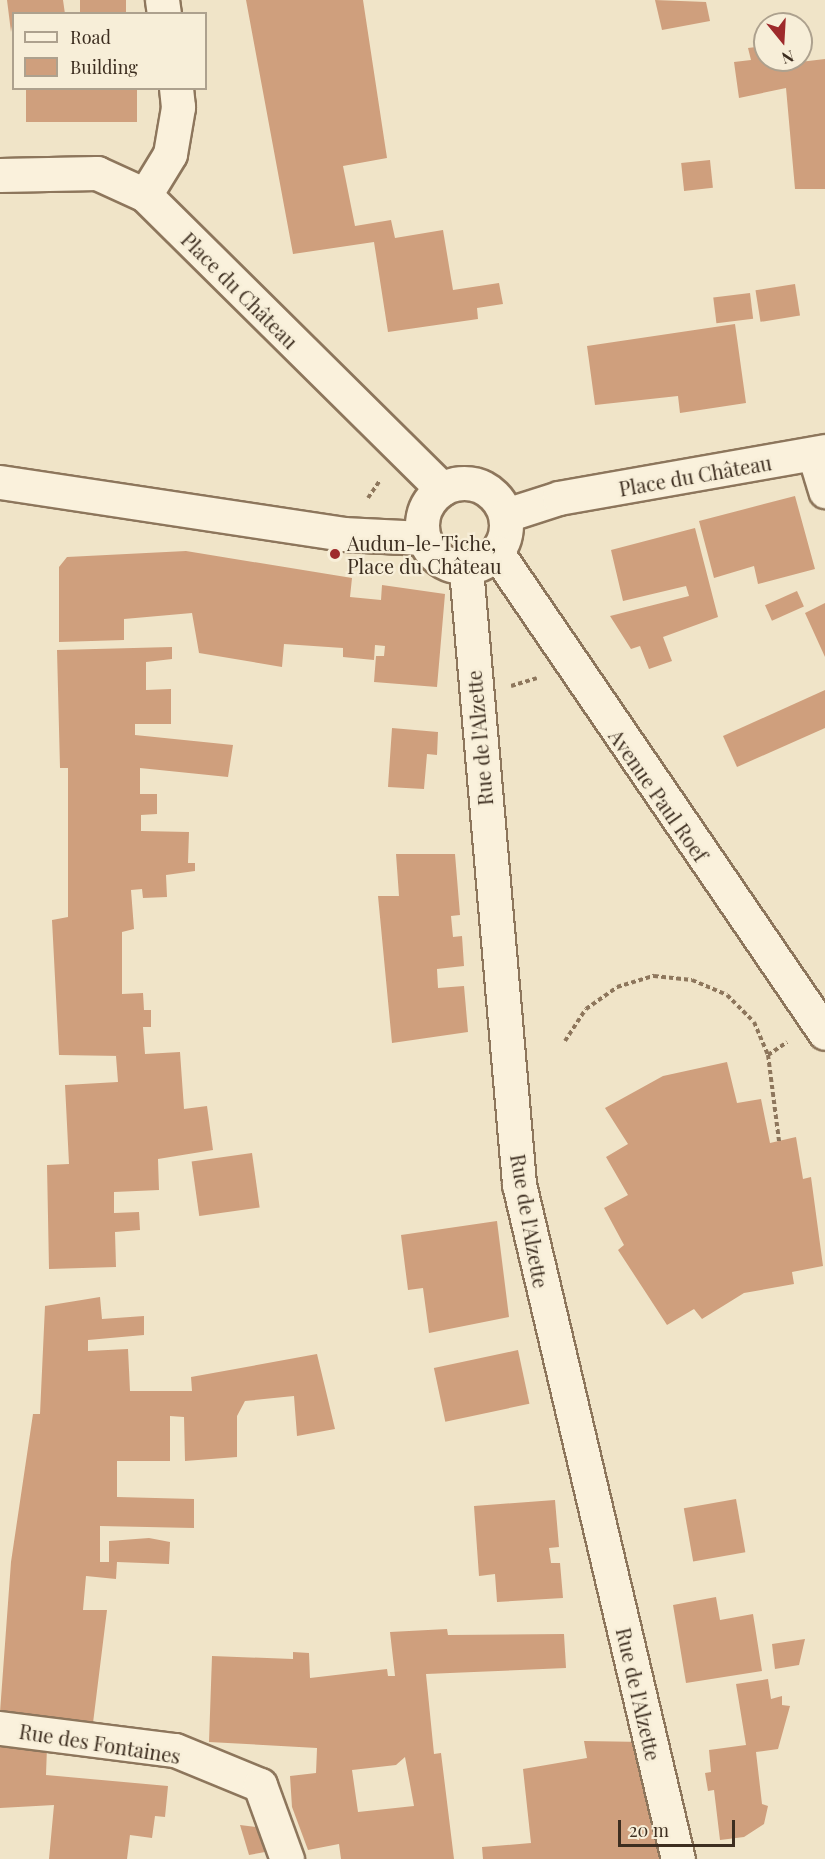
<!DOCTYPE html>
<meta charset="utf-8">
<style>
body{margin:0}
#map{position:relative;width:825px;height:1859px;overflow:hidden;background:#f0e4c8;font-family:"Playfair Display",serif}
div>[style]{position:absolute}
.building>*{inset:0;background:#cf9f7d;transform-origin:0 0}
.path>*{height:4px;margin-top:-2px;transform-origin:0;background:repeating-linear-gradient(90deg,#8d765c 0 4.5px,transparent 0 7.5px)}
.roads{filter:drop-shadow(2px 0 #8d765c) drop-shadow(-2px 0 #8d765c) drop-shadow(0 2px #8d765c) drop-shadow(0 -2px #8d765c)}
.minor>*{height:33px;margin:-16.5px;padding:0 16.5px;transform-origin:16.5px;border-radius:16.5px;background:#faf1dc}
.minor>.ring{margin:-16.5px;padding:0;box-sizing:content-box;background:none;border:33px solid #faf1dc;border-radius:50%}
.dots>*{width:16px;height:16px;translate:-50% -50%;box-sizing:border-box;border:3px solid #f7eed8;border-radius:50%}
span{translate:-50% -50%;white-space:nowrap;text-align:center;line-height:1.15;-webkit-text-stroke:4.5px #f7eed8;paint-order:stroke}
.street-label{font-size:20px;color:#3d2e20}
.poi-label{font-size:20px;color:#3d2e20}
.left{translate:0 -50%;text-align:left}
.legend{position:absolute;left:12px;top:12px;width:195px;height:78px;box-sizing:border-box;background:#f7eed8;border:2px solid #ada18e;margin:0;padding:8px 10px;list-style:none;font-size:18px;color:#3d2e20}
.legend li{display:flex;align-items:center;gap:12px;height:30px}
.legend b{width:30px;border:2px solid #ada18e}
.north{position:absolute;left:753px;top:12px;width:60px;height:60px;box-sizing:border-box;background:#f7eed8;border:2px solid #ada18e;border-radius:50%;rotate:162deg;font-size:16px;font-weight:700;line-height:24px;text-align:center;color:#3d2e20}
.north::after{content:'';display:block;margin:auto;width:21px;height:27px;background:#9e2a2b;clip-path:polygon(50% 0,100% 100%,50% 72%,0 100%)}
.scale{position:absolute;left:618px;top:1820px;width:117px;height:27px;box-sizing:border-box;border:3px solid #3d2e20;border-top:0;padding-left:8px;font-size:18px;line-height:21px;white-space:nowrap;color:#3d2e20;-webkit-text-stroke:4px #f7eed8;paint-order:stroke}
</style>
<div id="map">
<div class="building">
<i style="clip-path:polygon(7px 0,63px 0,65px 14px,14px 14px,11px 32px)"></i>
<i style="left:80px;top:0;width:46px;height:14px"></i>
<i style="clip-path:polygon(246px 0,363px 0,387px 158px,343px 166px,355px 226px,391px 220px,395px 238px,443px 230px,453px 290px,499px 283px,503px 304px,477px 308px,478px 319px,388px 332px,374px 242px,293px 254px)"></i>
<i style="clip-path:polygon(655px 0,706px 2px,710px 21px,662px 30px)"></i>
<i style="clip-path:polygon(765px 46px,765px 60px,783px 64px,825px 59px,825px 189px,795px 189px,786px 88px,739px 98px,734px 62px,751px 60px,748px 48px)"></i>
<i style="left:26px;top:88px;width:111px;height:34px"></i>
<i style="left:710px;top:160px;width:28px;height:29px;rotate:84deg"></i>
<i style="left:795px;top:284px;width:32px;height:40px;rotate:81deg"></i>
<i style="left:750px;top:293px;width:26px;height:37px;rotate:83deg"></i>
<i style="clip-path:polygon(735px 324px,746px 403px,680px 413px,678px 396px,595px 405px,587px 346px)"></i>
<i style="clip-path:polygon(795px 496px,815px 569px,758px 584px,754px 566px,714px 578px,699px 521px)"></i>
<i style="clip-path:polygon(695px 528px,718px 617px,663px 637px,672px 661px,649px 669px,640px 646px,631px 649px,610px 616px,689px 596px,686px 586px,623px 601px,611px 550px)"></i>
<i style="clip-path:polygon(186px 551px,352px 578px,350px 597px,381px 600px,382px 585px,445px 594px,437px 687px,374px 682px,376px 656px,384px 656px,385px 646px,375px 645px,374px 660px,343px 657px,343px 648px,284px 644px,282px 667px,199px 653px,192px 613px,124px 619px,124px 640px,59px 642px,59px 567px,67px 557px)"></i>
<i style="left:797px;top:591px;width:17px;height:35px;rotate:66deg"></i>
<i style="clip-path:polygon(825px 603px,825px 657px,805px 613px)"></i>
<i style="clip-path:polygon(172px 647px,172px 659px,146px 662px,146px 690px,171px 689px,171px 724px,135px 724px,135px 735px,233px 745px,228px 777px,140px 768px,140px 794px,157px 794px,157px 814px,141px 815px,141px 831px,189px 832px,188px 863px,195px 863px,195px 871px,166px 875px,167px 897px,143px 898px,142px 889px,131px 890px,134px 929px,122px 932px,122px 994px,143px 993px,144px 1010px,151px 1010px,151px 1027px,143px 1027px,145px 1054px,180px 1052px,184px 1109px,207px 1106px,213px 1150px,158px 1159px,159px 1190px,114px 1192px,114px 1213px,139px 1212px,140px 1230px,115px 1232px,116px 1267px,49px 1269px,47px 1165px,69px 1164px,65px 1085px,118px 1082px,116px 1056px,121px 1056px,59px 1055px,52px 920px,68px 917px,68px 768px,60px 768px,57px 650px)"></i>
<i style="clip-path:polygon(825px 690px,825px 728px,737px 767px,723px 736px)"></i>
<i style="clip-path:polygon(392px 728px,438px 732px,437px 755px,427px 754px,424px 789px,388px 787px)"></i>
<i style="clip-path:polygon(396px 854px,455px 854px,460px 915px,451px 916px,453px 937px,462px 936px,464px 966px,437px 969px,438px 988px,464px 986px,468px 1032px,392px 1043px,378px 896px,399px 896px)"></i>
<i style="clip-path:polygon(727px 1062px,737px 1103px,761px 1099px,770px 1143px,796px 1137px,803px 1179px,811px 1177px,823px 1266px,792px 1272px,794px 1284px,744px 1293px,702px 1319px,694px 1309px,667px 1325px,618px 1250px,624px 1245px,604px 1208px,628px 1195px,606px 1157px,628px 1144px,605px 1108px,663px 1076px)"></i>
<i style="left:252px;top:1153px;width:55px;height:61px;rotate:82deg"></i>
<i style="clip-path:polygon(497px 1221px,509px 1317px,429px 1333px,423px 1288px,408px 1290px,401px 1235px)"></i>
<i style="clip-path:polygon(100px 1297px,102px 1319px,144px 1316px,144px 1335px,88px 1340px,88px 1351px,128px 1349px,130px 1391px,192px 1391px,191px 1377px,317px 1354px,335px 1429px,297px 1436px,294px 1396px,245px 1401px,237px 1416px,237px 1457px,185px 1461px,184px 1417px,170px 1416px,170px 1461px,117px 1461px,117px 1497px,194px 1499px,194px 1528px,100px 1526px,100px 1562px,109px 1562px,109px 1541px,149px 1538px,170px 1542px,169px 1564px,117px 1562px,116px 1579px,86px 1576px,83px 1610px,107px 1610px,93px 1723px,0 1712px,11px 1562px,33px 1414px,40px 1414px,45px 1306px)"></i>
<i style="left:518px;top:1350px;width:55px;height:86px;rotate:78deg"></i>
<i style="left:736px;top:1499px;width:54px;height:53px;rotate:80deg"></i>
<i style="clip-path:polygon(555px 1500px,559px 1547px,549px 1548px,551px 1563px,560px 1563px,563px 1598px,497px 1602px,495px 1574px,479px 1576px,474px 1506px)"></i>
<i style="clip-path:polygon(716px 1597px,720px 1620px,753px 1614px,762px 1671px,686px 1683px,673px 1605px)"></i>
<i style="clip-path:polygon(evenodd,447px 1629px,448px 1635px,564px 1634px,566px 1668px,426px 1674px,434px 1754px,441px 1753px,454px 1859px,341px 1859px,339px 1844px,308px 1850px,292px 1807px,290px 1776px,316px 1773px,317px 1748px,209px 1742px,212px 1656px,293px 1659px,293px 1652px,309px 1653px,310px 1678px,387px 1669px,388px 1676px,395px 1676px,390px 1632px,447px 1629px,405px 1757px,414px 1806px,358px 1812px,352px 1770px,396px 1765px,405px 1757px)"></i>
<i style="clip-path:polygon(805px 1639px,799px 1665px,775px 1669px,772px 1644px)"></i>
<i style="clip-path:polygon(768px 1679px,771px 1699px,782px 1696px,782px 1705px,790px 1706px,778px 1749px,756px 1752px,762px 1804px,768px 1806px,764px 1824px,744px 1837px,720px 1840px,714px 1790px,708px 1791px,705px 1773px,711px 1772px,709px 1750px,746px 1745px,736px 1684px)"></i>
<i style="clip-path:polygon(0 1740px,47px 1747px,46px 1775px,168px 1786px,165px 1817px,155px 1816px,152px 1838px,130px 1835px,127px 1859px,49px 1859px,54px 1805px,0 1808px)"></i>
<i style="clip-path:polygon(584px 1741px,644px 1742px,664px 1859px,483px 1859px,482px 1847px,531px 1843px,523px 1769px,587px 1758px)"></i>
<i style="clip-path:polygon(240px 1825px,257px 1827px,265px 1852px,249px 1855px)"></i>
</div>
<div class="path">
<i style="left:368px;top:498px;width:22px;rotate:-56deg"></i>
<i style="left:511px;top:686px;width:27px;rotate:-17deg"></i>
<i style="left:565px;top:1041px;width:38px;rotate:-57deg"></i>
<i style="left:586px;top:1009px;width:38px;rotate:-35deg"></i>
<i style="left:617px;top:987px;width:39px;rotate:-17deg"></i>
<i style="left:654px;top:976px;width:38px;rotate:6deg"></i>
<i style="left:692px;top:980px;width:38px;rotate:23deg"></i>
<i style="left:727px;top:995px;width:38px;rotate:45deg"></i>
<i style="left:754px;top:1022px;width:36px;rotate:67deg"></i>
<i style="left:768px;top:1055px;width:87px;rotate:82.7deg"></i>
<i style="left:768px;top:1055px;width:23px;rotate:-34deg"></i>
</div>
<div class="roads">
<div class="minor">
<i style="left:162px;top:0;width:14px;rotate:82deg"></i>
<i style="left:0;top:175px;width:97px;rotate:-1.2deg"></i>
<i style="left:97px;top:173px;width:53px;rotate:24.6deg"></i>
<i style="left:145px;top:195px;width:418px;rotate:44.7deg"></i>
<i style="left:145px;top:195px;width:48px;rotate:-58.6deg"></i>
<i style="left:170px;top:154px;width:48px;rotate:-80.3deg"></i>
<i style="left:178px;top:107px;width:19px;rotate:-96deg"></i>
<i style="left:814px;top:454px;width:39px;rotate:73deg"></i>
<i style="left:0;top:482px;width:347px;rotate:8.6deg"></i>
<i style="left:343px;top:534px;width:80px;rotate:2.9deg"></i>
<i class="ring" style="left:422px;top:483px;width:51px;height:51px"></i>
<i style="left:506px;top:515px;width:56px;rotate:-17.8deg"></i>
<i style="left:559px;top:498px;width:270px;rotate:-10deg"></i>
<i style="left:497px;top:553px;width:581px;rotate:55.65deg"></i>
<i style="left:466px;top:569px;width:617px;rotate:85.07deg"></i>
<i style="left:519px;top:1184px;width:693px;rotate:76.75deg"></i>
<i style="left:0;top:1728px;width:176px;rotate:7.2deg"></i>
<i style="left:175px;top:1750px;width:92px;rotate:22.4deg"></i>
<i style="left:260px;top:1785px;width:79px;rotate:70deg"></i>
</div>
</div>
<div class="dots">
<i style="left:335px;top:554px;background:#9e2a2b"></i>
</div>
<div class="street-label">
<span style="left:240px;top:290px;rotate:45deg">Place du Château</span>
<span style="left:695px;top:475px;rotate:-10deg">Place du Château</span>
<span style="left:479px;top:738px;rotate:-95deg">Rue de l'Alzette</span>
<span style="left:659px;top:795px;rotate:55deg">Avenue Paul Roef</span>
<span style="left:530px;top:1221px;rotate:80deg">Rue de l'Alzette</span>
<span style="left:639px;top:1694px;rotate:77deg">Rue de l'Alzette</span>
<span style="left:100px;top:1743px;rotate:9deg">Rue des Fontaines</span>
</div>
<div class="poi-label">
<span class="left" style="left:347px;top:554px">Audun-le-Tiche,<br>Place du Château</span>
</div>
<ul class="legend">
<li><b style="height:8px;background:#faf1dc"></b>Road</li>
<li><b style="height:16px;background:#cf9f7d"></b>Building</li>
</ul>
<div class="north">N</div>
<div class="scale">20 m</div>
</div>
